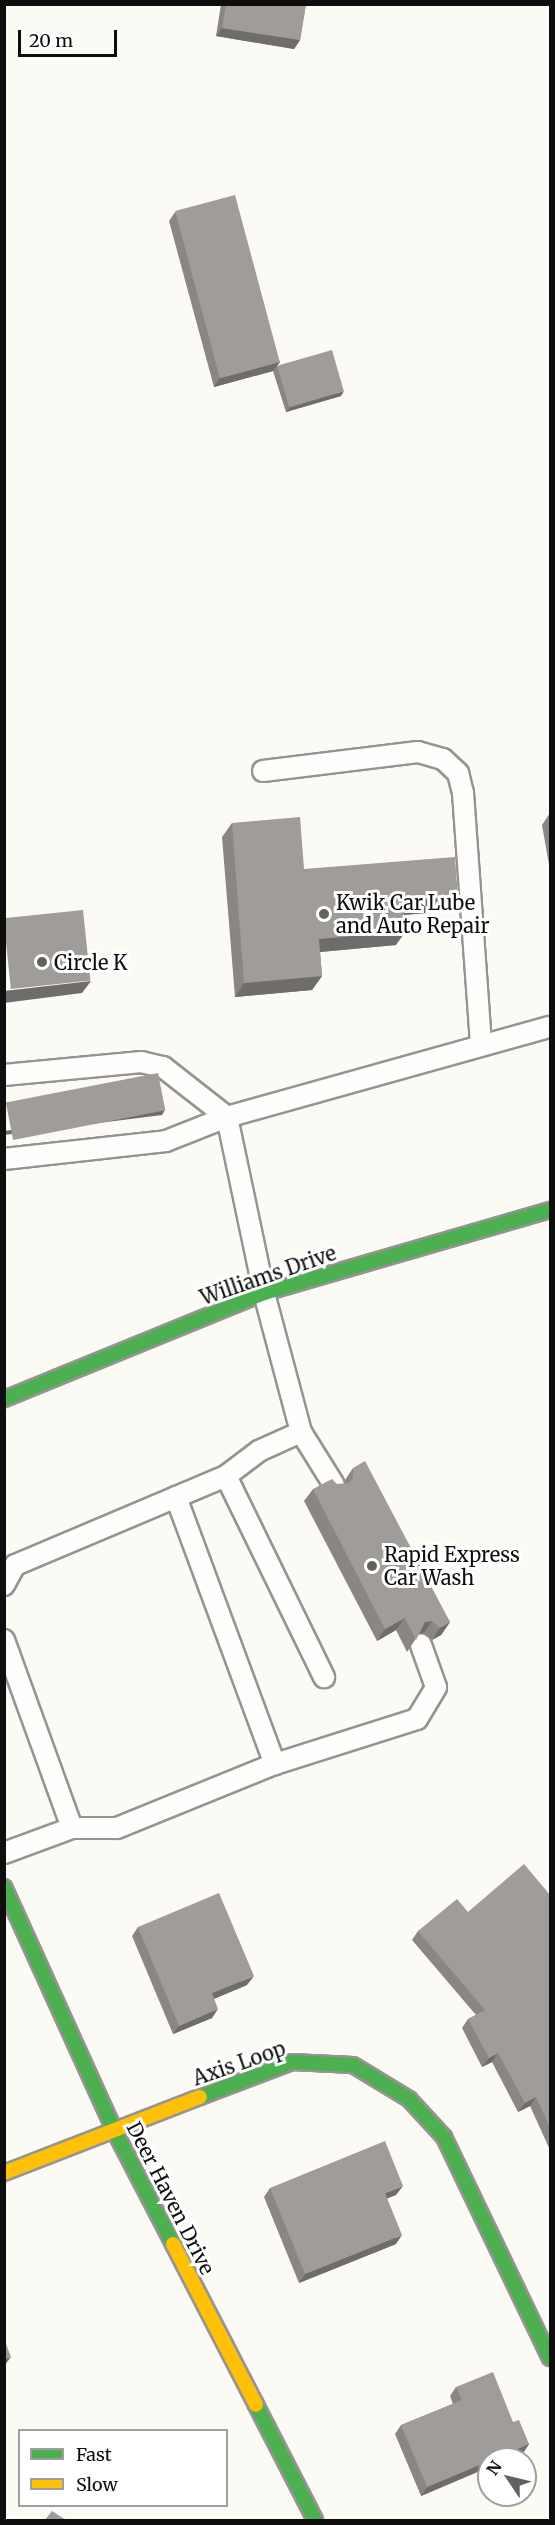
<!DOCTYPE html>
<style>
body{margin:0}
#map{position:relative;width:555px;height:2525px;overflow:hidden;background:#fcfaf4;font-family:Merriweather,serif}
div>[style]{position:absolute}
.roads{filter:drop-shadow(2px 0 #959492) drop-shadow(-2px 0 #959492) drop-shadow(0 2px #959492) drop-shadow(0 -2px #959492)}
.lane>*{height:20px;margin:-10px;padding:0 10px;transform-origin:10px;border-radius:10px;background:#fffefd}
.fast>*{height:14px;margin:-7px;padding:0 7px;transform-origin:7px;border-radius:7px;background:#4caf50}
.slow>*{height:14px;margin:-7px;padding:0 7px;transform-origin:7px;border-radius:7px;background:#ffc107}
.wall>*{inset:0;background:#898684}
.shaded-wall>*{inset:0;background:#6f6d6b}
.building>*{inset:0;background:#9f9c99;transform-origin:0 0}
.dots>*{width:16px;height:16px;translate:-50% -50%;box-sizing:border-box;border:3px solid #fff;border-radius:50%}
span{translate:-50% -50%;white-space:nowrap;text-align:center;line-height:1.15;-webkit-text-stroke:6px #fff;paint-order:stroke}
.poi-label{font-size:20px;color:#0e0e0e}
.left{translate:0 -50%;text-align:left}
.street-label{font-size:20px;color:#0e0e0e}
.frame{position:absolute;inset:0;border:6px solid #0e0e0e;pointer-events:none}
.legend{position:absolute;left:18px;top:2429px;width:210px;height:78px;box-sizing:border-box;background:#fff;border:2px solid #9f9f9f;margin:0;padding:8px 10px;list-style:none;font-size:18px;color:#0e0e0e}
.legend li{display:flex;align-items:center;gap:12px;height:30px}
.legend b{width:30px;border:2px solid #9f9f9f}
.north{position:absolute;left:477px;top:2447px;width:60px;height:60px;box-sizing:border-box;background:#fff;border:2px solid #9f9f9f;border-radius:50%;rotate:305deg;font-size:16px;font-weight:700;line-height:24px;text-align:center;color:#0e0e0e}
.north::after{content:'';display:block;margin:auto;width:21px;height:27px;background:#61615e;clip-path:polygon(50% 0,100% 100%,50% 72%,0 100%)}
.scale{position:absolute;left:18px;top:30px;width:99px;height:27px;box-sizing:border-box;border:3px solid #0e0e0e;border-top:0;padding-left:8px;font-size:18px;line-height:21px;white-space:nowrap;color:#0e0e0e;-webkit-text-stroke:4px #fff;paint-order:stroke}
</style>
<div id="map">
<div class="roads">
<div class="lane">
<i style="left:263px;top:771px;width:156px;rotate:-7deg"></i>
<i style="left:418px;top:752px;width:26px;rotate:16deg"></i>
<i style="left:443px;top:759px;width:21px;rotate:43deg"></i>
<i style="left:458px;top:773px;width:21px;rotate:76deg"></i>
<i style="left:463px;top:793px;width:253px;rotate:85.9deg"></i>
<i style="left:4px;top:1075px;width:138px;rotate:-5.4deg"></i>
<i style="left:141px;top:1062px;width:23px;rotate:13deg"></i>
<i style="left:163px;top:1067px;width:81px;rotate:38deg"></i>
<i style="left:227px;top:1117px;width:180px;rotate:78.1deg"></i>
<i style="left:264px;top:1293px;width:144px;rotate:75.1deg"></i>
<i style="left:301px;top:1432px;width:46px;rotate:155.7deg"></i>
<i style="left:259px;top:1451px;width:41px;rotate:142.9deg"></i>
<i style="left:226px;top:1476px;width:229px;rotate:157.1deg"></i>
<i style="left:15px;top:1565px;width:23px;rotate:119deg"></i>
<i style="left:4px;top:1159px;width:163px;rotate:-6.3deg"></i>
<i style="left:166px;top:1141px;width:66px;rotate:-21.5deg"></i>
<i style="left:227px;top:1117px;width:335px;rotate:-15.6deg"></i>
<i style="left:301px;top:1432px;width:62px;rotate:58.1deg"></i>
<i style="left:226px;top:1476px;width:224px;rotate:64deg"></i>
<i style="left:176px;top:1497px;width:285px;rotate:69.7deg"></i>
<i style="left:4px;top:1640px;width:200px;rotate:70.1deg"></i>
<i style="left:4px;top:1853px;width:72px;rotate:-20.2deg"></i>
<i style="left:72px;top:1828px;width:45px"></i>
<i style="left:117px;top:1828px;width:170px;rotate:-22.1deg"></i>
<i style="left:275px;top:1764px;width:149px;rotate:-17.6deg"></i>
<i style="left:417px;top:1719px;width:37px;rotate:-59deg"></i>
<i style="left:436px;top:1687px;width:45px;rotate:-109.7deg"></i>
</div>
<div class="fast">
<i style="left:4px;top:1399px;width:281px;rotate:-22.2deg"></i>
<i style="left:264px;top:1293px;width:298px;rotate:-16.2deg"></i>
<i style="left:4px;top:1887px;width:267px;rotate:65.6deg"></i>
<i style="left:114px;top:2130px;width:128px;rotate:62.6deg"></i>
<i style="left:200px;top:2097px;width:98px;rotate:-20.8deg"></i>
<i style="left:292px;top:2062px;width:61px;rotate:2.8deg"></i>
<i style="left:353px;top:2065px;width:66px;rotate:31.3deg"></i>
<i style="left:409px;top:2099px;width:52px;rotate:47.4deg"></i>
<i style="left:444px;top:2137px;width:245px;rotate:64.4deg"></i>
<i style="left:256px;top:2405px;width:129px;rotate:62.8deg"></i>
</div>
<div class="slow">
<i style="left:4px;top:2173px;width:210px;rotate:-21.2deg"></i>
<i style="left:173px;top:2244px;width:181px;rotate:62.7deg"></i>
</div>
</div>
<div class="wall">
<i style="clip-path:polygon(221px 4px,306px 4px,300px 40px,294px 49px,216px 36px)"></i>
<i style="clip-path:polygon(175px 212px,280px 362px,277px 366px,341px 396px,286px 412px,273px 371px,214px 387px,169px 221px)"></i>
<i style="clip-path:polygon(550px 813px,550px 870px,542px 825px)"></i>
<i style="clip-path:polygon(232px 823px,304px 869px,458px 897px,448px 911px,404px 915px,396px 945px,320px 952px,322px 976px,312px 990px,235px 997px,222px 837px)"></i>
<i style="clip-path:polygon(353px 1468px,450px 1622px,441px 1635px,432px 1640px,424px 1633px,419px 1634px,407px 1652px,396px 1630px,377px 1641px,304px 1501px,313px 1489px,337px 1484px,345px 1484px,345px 1480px)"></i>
<i style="clip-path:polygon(550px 1895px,550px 2150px,530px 2106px,518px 2112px,492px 2062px,482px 2067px,462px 2028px,468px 2019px,476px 2015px,412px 1940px,418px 1931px,468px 1912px)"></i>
<i style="clip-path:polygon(138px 1927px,247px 1985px,214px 1999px,212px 2018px,173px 2034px,132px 1936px)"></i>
<i style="clip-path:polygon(270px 2188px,396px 2195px,387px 2198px,396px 2244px,299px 2283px,264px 2197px)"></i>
<i style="clip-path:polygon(456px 2387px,513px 2422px,529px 2444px,523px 2453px,489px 2459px,489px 2467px,421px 2496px,395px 2434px,401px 2425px,453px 2404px,450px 2396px)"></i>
</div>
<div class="shaded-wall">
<i style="clip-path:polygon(222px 28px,300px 40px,294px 49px,216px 36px)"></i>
<i style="clip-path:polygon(280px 362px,273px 371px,214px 387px,220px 378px)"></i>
<i style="clip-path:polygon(344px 391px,341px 396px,286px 412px,289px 408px)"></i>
<i style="clip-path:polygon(458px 897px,448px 911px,393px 916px,403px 902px)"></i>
<i style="clip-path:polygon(406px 931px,396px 945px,309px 953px,319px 939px)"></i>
<i style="clip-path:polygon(322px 976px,312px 990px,235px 997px,244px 983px)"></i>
<i style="clip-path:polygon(91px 981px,82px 993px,4px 1003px,4px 991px)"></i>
<i style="clip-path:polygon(165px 1110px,162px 1115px,4px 1135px,4px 1131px)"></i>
<i style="clip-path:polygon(405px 1618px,396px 1630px,377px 1641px,385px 1629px)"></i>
<i style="clip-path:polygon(432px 1621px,424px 1633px,416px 1634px,425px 1622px)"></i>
<i style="clip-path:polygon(450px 1622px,441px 1635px,432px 1640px,440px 1628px)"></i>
<i style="clip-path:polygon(254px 1976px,247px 1985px,206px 2002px,212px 1993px)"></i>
<i style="clip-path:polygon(218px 2009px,212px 2018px,173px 2034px,179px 2026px)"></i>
<i style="clip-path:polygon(498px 2053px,492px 2062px,482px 2067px,489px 2058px)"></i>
<i style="clip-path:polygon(536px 2097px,530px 2106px,518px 2112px,525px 2103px)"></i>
<i style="clip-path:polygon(403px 2186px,396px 2195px,378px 2202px,385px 2193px)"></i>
<i style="clip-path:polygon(402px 2235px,396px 2244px,299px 2283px,305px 2274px)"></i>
<i style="clip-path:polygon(11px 2357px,4px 2366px,4px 2359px)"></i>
<i style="clip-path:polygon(529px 2444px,523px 2453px,509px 2459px,494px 2459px)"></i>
<i style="clip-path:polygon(489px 2461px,489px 2467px,421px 2496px,427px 2487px)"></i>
</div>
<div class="building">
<i style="clip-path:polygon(226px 4px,306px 4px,300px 40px,222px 28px)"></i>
<i style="left:235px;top:195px;width:173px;height:62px;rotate:75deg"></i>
<i style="left:332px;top:350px;width:43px;height:57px;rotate:74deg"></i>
<i style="clip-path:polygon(300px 817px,304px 869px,455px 857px,458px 897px,403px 902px,406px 931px,319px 939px,322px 976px,244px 983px,232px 823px)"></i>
<i style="left:83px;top:910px;width:71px;height:80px;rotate:84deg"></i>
<i style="left:158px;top:1073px;width:38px;height:155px;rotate:79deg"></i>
<i style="clip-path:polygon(365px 1461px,450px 1622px,440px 1628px,432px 1621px,425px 1622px,416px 1640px,405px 1618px,385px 1629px,313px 1489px,332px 1479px,337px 1484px,348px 1483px,353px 1478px,353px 1468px)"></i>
<i style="clip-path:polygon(524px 1864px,550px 1895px,550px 2128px,536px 2097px,525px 2103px,498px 2053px,489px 2058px,468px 2019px,485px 2010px,418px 1931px,457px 1899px,468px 1912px)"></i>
<i style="clip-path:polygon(219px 1893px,254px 1976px,212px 1993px,218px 2009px,179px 2026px,138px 1927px)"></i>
<i style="clip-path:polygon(385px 2141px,403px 2186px,385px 2193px,402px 2235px,305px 2274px,270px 2188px)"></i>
<i style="clip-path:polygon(4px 2339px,11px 2357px,4px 2359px)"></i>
<i style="clip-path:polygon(493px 2372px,513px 2422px,519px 2420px,529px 2444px,494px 2459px,489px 2459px,489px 2461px,427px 2487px,401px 2425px,462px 2400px,456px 2387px)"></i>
<i style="clip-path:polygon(52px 2511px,66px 2520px,45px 2520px)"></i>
</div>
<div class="dots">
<i style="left:324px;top:914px;background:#61615e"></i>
<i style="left:42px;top:962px;background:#61615e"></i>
<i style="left:372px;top:1566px;background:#61615e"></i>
</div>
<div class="poi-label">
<span class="left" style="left:336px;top:914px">Kwik Car Lube<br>and Auto Repair</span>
<span class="left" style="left:54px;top:962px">Circle K</span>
<span class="left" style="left:384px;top:1566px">Rapid Express<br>Car Wash</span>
</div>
<div class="street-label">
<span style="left:268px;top:1275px;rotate:-19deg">Williams Drive</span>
<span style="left:239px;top:2063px;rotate:-19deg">Axis Loop</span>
<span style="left:171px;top:2198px;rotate:63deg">Deer Haven Drive</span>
</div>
<div class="frame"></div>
<ul class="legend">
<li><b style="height:8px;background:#4caf50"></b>Fast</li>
<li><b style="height:8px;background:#ffc107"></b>Slow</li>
</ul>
<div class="north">N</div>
<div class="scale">20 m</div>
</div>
